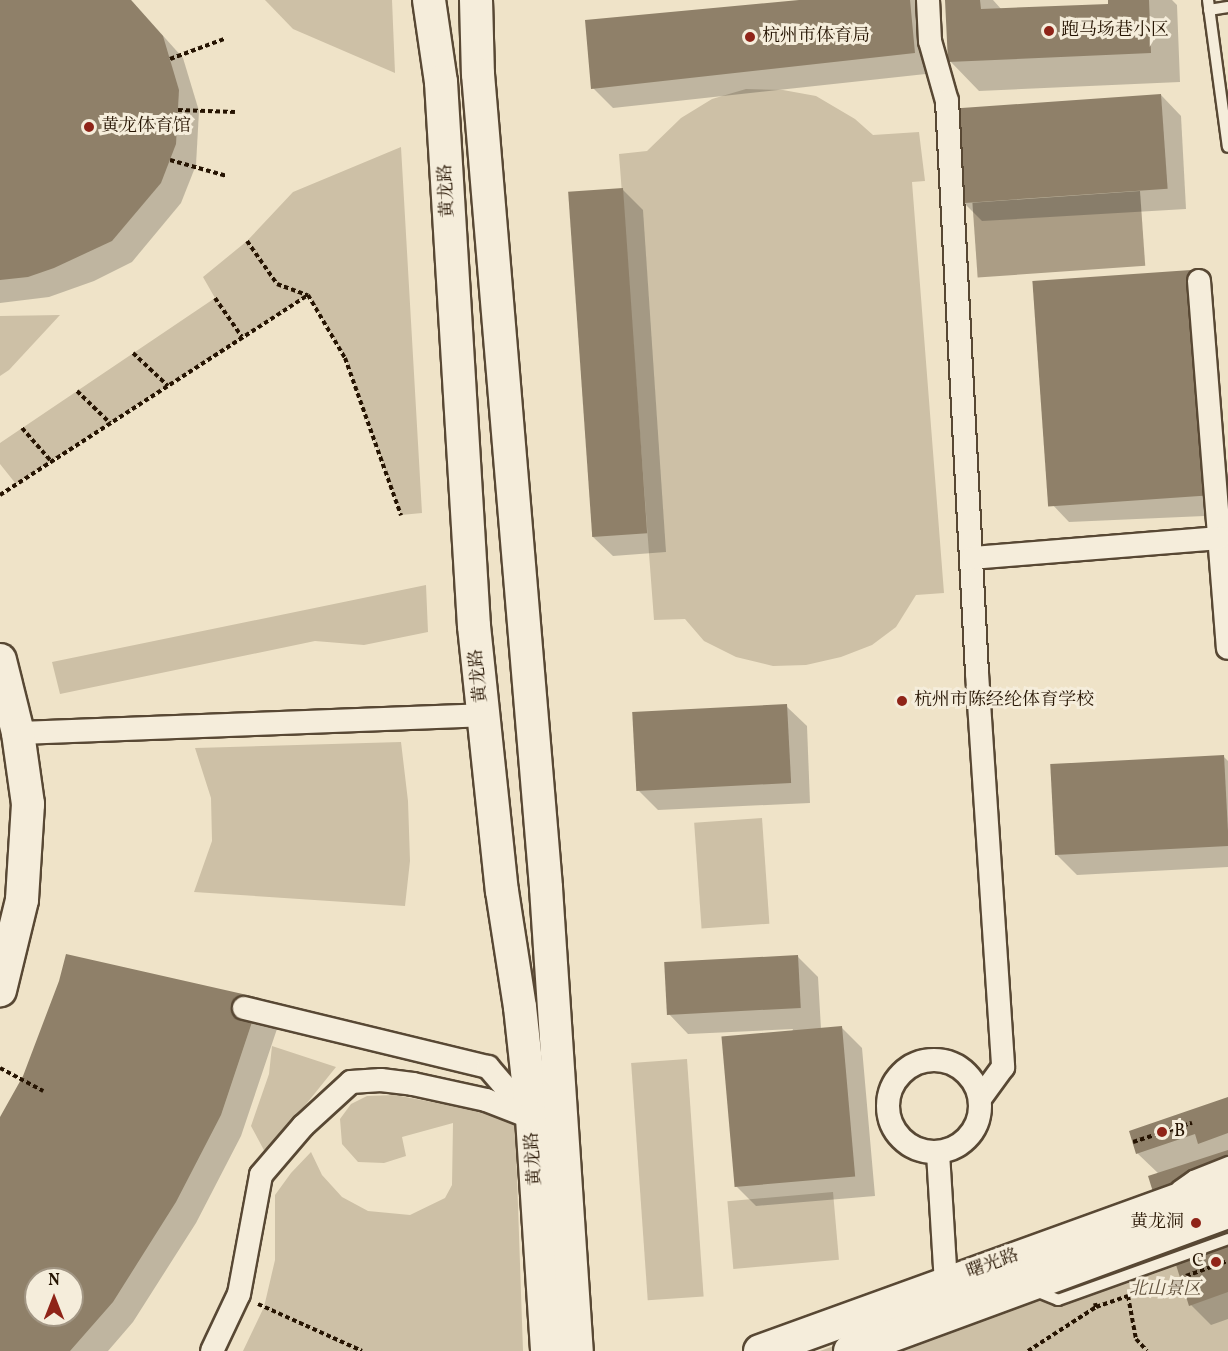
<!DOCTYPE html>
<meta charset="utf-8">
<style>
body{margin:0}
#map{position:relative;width:1228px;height:1351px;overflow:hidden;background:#efe3c8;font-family:Vollkorn,"Noto Serif SC",serif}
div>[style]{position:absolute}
.green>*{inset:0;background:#cdc0a6;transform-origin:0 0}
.water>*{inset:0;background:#ab9d85;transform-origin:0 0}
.shadow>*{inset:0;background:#0003}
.building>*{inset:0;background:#8f8069;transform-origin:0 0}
.path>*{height:4px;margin-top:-2px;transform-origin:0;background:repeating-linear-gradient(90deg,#261402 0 4.5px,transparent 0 7.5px)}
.roads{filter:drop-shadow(2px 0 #584834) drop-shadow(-2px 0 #584834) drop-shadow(0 2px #584834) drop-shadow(0 -2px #584834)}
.lane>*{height:10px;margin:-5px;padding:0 5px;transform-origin:5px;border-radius:5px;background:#f5eddb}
.street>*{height:22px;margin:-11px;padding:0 11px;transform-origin:11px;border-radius:11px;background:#f5eddb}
.street>.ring{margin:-11px;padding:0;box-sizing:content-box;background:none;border:22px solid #f5eddb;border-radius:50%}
.secondary>*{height:32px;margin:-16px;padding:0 16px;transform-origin:16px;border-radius:16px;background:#f5eddb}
.dots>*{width:16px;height:16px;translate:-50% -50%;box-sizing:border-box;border:3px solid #f5eddb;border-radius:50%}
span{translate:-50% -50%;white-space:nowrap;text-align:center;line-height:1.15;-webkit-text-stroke:6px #f5eddb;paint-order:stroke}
.poi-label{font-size:18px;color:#261402}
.left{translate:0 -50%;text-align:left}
.right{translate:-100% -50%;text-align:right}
.street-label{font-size:18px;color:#261402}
.park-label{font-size:18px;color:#60503b;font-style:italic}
.north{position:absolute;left:24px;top:1267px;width:60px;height:60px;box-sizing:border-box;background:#f5eddb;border:2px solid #a29684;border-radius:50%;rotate:0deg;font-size:16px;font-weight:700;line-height:24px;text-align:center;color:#261402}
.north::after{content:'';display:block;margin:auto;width:21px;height:27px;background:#8f2418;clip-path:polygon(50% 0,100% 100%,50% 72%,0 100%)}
</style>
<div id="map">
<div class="green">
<i style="clip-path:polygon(265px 0,392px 0,395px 73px,293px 29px)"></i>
<i style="clip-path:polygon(746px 89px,783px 90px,816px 96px,855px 119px,873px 135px,919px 132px,925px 181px,912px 182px,944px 593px,916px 595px,896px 627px,872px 645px,841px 657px,806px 665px,773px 666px,736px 657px,704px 641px,685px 619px,654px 620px,619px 154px,647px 151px,681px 118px,712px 99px)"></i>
<i style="clip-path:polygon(401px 147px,422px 513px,401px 515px,345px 358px,308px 295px,16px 484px,0 464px,0 443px,215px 298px,203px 277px,247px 241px,293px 192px)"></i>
<i style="clip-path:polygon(60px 315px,9px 370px,0 376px,0 316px)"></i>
<i style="clip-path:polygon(426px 585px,428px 632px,364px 645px,315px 641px,60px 694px,52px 662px)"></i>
<i style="clip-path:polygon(401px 742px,408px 801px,410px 861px,405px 906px,194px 892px,212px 841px,211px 798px,195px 748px)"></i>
<i style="left:762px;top:818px;width:106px;height:68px;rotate:86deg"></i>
<i style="clip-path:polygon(272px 1046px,336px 1067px,266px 1154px,251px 1126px,269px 1074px)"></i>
<i style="left:687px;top:1059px;width:238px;height:56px;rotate:86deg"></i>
<i style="clip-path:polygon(395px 1095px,515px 1118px,523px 1351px,243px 1351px,264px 1307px,275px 1260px,275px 1195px,291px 1173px,311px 1152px,322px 1175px,342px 1197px,368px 1211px,410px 1215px,445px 1198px,452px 1185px,453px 1123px,402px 1137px,406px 1156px,384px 1163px,358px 1162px,342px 1144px,340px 1119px,351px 1104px,367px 1096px)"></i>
<i style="left:833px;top:1192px;width:68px;height:106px;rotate:85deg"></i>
<i style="clip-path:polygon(1228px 1203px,1228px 1351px,820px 1351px)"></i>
</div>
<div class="water">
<i style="left:1140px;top:191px;width:75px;height:168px;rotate:86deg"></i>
</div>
<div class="shadow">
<i style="clip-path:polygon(0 0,131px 0,183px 58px,199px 111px,196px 165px,181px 203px,132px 262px,94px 281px,49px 297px,0 303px)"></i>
<i style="clip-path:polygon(815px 0,918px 0,935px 73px,613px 108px,593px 88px)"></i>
<i style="clip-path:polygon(947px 0,993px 0,1002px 10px,1110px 5px,1109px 0,1172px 0,1177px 5px,1180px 82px,979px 91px,950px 61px)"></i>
<i style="clip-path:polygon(1161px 95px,1181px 116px,1186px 209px,982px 221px,961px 200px)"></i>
<i style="clip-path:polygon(623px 190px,643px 210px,666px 552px,613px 556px,592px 536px)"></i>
<i style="clip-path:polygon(1190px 272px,1211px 292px,1227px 515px,1069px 522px,1049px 501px)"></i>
<i style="clip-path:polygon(786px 706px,807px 726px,810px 803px,658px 810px,638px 790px)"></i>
<i style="clip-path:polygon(1224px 757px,1228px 761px,1228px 867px,1077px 875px,1056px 854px)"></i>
<i style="clip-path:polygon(798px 957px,818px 977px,821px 1029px,841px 1027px,862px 1048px,875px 1196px,756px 1206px,736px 1186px,793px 1029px,688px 1034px,668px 1013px)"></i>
<i style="clip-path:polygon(evenodd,259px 1000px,280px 1020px,241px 1136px,196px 1223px,133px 1322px,108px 1351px,0 1351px,0 1118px,259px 1000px,36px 1279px,72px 1279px,72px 1315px,36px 1315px,36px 1279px)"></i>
<i style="clip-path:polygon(1228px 1098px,1228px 1319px,1211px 1325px,1191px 1305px,1159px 1174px,1137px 1153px)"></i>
</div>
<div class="building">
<i style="clip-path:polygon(0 0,131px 0,163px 36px,179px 90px,176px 144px,161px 183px,112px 241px,54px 268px,28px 277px,0 280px)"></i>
<i style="clip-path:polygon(799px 0,910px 0,915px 53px,591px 89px,585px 20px)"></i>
<i style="clip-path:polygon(945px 0,980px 0,981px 9px,1108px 4px,1108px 0,1149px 0,1151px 53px,948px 62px)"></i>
<i style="left:1161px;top:94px;width:95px;height:207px;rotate:86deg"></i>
<i style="left:623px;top:188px;width:346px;height:55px;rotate:86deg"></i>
<i style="left:1191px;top:270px;width:226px;height:159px;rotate:86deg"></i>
<i style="left:787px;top:704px;width:79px;height:155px;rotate:87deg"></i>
<i style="left:1224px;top:755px;width:91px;height:174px;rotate:87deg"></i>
<i style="clip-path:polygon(evenodd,66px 954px,260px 998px,221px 1115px,176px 1202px,113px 1302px,70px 1351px,0 1351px,0 1117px,23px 1076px,59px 981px,66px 954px,36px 1279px,72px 1279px,72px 1315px,36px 1315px,36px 1279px)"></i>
<i style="left:798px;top:955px;width:53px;height:134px;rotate:87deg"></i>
<i style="left:842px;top:1026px;width:151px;height:121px;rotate:85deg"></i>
<i style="clip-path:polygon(1228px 1097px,1228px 1133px,1198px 1144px,1195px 1134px,1136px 1154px,1129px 1131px)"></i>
<i style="clip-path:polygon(1228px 1150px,1228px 1292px,1189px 1306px,1148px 1176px)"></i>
</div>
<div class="path">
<i style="left:170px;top:59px;width:58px;rotate:-20.3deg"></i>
<i style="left:178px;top:110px;width:57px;rotate:2deg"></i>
<i style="left:170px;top:160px;width:59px;rotate:15.7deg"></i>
<i style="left:247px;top:241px;width:52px;rotate:55.1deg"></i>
<i style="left:277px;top:284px;width:33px;rotate:20deg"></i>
<i style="left:215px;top:298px;width:47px;rotate:55.3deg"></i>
<i style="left:133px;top:353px;width:48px;rotate:43.3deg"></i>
<i style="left:77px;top:391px;width:46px;rotate:44.1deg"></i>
<i style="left:22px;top:428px;width:44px;rotate:48.7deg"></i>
<i style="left:0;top:495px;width:367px;rotate:-33deg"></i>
<i style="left:308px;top:295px;width:73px;rotate:59.6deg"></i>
<i style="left:345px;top:358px;width:167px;rotate:70.4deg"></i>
<i style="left:0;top:1068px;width:49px;rotate:28.1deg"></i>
<i style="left:1133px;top:1142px;width:62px;rotate:-17.9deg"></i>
<i style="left:1186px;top:1276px;width:45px;rotate:-19.7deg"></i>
<i style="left:258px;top:1304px;width:114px;rotate:24.3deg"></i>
<i style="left:1096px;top:1307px;width:34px;rotate:-19deg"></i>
<i style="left:1128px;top:1296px;width:44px;rotate:79.5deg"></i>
<i style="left:1136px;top:1339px;width:16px;rotate:47deg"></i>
<i style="left:1028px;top:1351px;width:81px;rotate:-32.9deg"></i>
<i style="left:1096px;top:1307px;width:4px;rotate:-104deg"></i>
</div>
<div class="roads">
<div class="lane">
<i style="left:1208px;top:0;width:148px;rotate:82.3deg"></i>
<i style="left:1209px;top:10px;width:19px;rotate:-9deg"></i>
<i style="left:1177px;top:1187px;width:19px;rotate:-35deg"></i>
<i style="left:1193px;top:1176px;width:38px;rotate:-22deg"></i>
<i style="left:1036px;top:1291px;width:24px;rotate:22deg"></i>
<i style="left:1058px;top:1300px;width:181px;rotate:-19.7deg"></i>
</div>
<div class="street">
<i style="left:928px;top:0;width:41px;rotate:87.2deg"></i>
<i style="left:930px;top:41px;width:62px;rotate:74.2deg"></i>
<i style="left:947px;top:101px;width:573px;rotate:87deg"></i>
<i style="left:977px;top:673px;width:395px;rotate:86.2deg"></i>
<i style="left:1003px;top:1067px;width:39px;rotate:126deg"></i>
<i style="left:1199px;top:281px;width:368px;rotate:85.5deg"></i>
<i style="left:972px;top:558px;width:247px;rotate:-4.6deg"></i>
<i style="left:18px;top:733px;width:466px;rotate:-2.2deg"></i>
<i style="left:244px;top:1008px;width:251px;rotate:13.6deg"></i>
<i style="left:488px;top:1067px;width:66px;rotate:49.3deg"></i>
<i class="ring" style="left:888px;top:1060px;width:70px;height:70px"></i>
<i style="left:938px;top:1153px;width:129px;rotate:86.5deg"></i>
<i style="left:212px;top:1351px;width:63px;rotate:-64.7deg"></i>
<i style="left:239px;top:1294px;width:121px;rotate:-79.5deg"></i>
<i style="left:261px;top:1175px;width:65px;rotate:-49.4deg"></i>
<i style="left:303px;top:1126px;width:65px;rotate:-42.5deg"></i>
<i style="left:351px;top:1082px;width:30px;rotate:-4deg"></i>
<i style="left:381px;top:1080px;width:32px;rotate:7deg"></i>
<i style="left:413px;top:1084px;width:75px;rotate:12.4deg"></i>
<i style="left:486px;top:1100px;width:49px;rotate:21.4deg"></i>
</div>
<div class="secondary">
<i style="left:429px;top:0;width:83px;rotate:81.7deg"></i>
<i style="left:441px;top:82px;width:545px;rotate:86.53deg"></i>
<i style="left:474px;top:626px;width:266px;rotate:84deg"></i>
<i style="left:502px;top:891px;width:117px;rotate:81.2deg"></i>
<i style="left:520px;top:1007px;width:112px;rotate:83.8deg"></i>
<i style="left:532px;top:1118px;width:233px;rotate:86.3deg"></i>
<i style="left:476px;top:0;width:74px;rotate:88.5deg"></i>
<i style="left:478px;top:74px;width:817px;rotate:85.22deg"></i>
<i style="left:546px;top:888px;width:464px;rotate:86.2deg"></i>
<i style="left:0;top:660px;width:75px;rotate:76.1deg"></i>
<i style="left:18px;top:733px;width:72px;rotate:82deg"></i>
<i style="left:28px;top:804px;width:96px;rotate:93.6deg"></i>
<i style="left:22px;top:900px;width:93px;rotate:103.7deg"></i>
<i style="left:760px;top:1351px;width:498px;rotate:-19.9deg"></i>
<i style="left:850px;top:1351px;width:403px;rotate:-20.2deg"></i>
</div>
</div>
<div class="dots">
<i style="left:1049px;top:31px;background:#8f2418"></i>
<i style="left:750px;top:37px;background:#8f2418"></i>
<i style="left:89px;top:127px;background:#8f2418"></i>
<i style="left:902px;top:701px;background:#8f2418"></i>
<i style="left:1162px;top:1132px;background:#8f2418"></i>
<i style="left:1196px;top:1223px;background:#8f2418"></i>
<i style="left:1216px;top:1262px;background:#8f2418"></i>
</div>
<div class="poi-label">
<span class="left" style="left:1061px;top:31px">跑马场巷小区</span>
<span class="left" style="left:762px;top:37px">杭州市体育局</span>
<span class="left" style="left:101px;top:127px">黄龙体育馆</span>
<span class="left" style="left:914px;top:701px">杭州市陈经纶体育学校</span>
<span class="left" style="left:1174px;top:1132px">B</span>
<span class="right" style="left:1184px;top:1223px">黄龙洞</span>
<span class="right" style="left:1204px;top:1262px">C</span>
</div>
<div class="street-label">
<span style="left:448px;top:191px;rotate:-93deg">黄龙路</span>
<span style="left:480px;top:676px;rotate:-96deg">黄龙路</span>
<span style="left:535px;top:1159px;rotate:-94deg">黄龙路</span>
<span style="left:993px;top:1265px;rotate:-20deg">曙光路</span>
</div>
<div class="park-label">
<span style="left:1165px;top:1290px">北山景区</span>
</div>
<div class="north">N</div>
</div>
